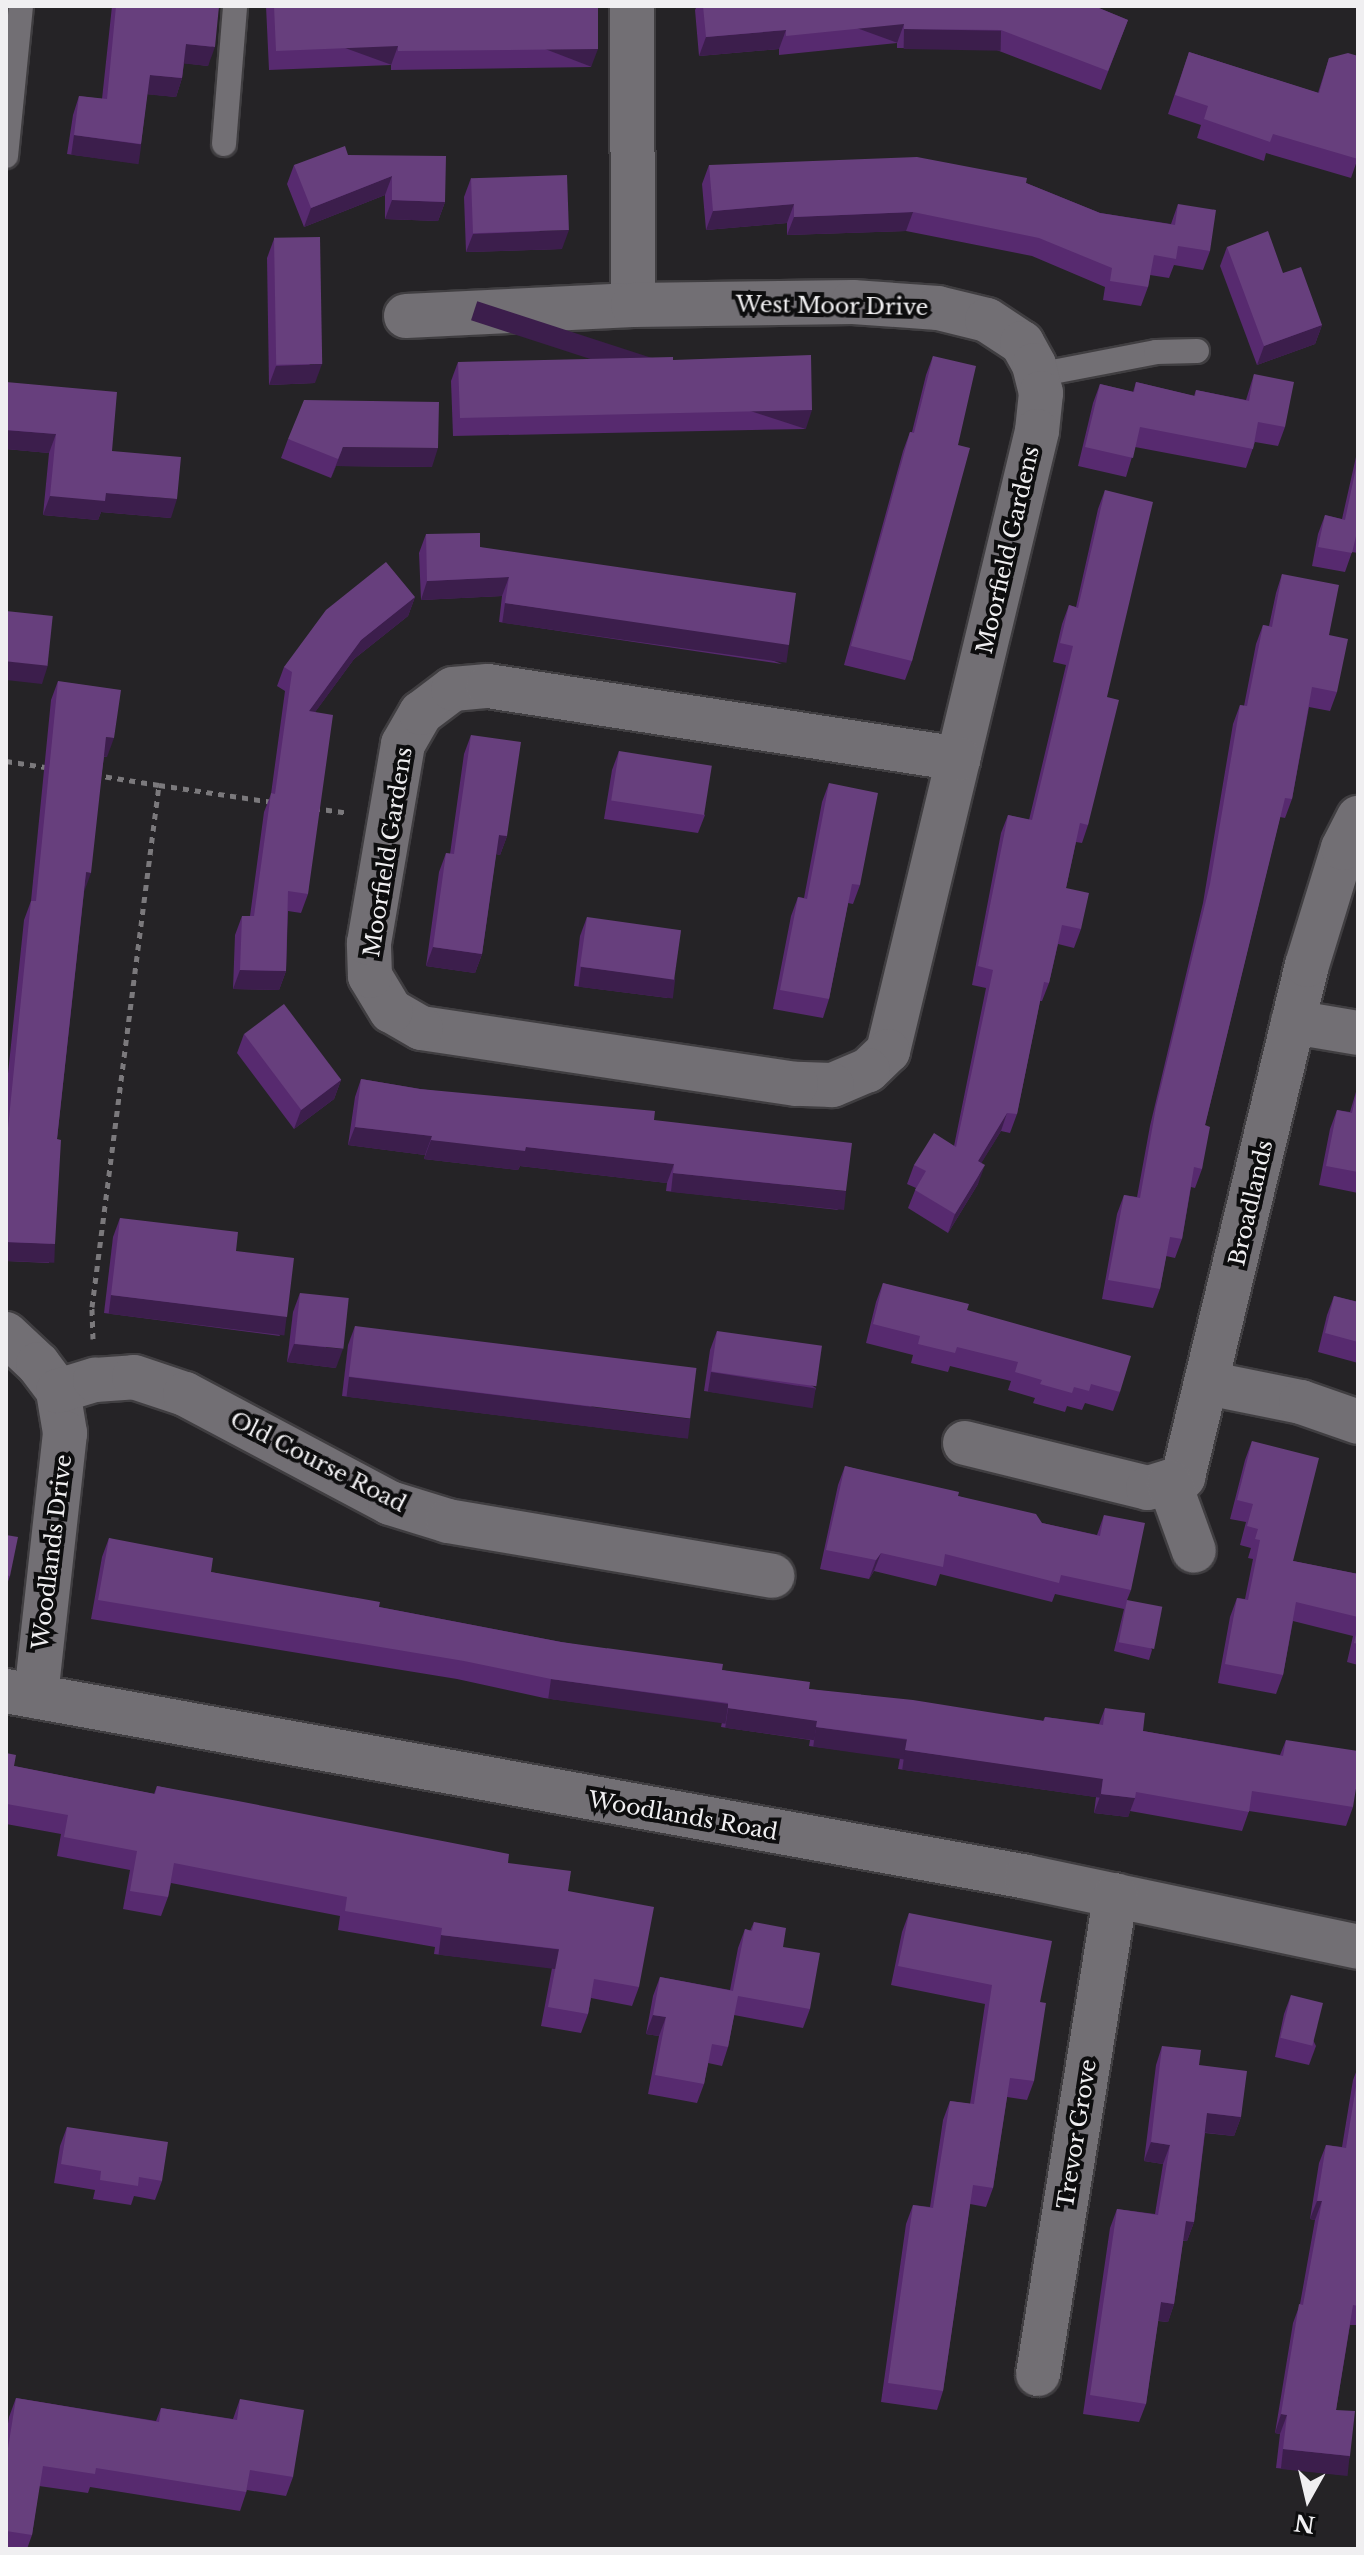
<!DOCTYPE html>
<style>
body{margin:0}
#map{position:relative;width:1364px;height:2555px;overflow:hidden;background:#252326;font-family:"Libre Baskerville",serif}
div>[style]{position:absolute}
.path>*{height:5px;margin-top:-2.5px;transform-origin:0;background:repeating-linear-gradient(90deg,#7b797c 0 6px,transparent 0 12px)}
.roads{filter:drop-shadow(2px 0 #403e41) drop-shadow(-2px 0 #403e41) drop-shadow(0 2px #403e41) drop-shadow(0 -2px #403e41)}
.service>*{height:24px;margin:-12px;padding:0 12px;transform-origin:12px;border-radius:12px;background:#726f74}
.minor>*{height:44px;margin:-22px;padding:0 22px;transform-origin:22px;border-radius:22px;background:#726f74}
.wall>*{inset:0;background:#572a6f}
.shaded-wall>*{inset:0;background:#3c1e4c;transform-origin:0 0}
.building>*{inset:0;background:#673f7d;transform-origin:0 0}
span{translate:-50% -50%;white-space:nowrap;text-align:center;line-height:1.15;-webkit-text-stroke:8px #0d0d0e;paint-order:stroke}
.street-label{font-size:22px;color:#f0eff1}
.frame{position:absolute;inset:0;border:8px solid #f0eff1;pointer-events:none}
.north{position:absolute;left:1268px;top:2459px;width:80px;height:80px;-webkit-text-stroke:6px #0d0d0e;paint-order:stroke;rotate:188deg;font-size:22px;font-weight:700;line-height:32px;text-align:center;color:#f0eff1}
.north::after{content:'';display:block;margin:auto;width:28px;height:36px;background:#f0eff1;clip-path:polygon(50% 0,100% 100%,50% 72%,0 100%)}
</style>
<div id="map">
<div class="path">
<i style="left:6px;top:761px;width:46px;rotate:8.8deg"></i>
<i style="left:159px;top:785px;width:115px;rotate:8.5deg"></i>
<i style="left:314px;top:808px;width:34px;rotate:8deg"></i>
<i style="left:93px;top:1339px;width:32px;rotate:-92deg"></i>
<i style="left:92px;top:1307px;width:526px;rotate:-82.69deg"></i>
<i style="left:159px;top:785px;width:64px;rotate:-171deg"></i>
</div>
<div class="roads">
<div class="service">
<i style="left:224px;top:144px;width:138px;rotate:-85.4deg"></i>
<i style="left:6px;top:156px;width:151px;rotate:-84.3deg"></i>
<i style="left:1037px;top:375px;width:121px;rotate:-10.9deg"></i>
<i style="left:1156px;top:352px;width:41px;rotate:-1.4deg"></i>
</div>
<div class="minor">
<i style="left:632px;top:6px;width:299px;rotate:89.8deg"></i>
<i style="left:406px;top:316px;width:227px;rotate:-2.8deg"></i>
<i style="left:633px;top:305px;width:220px;rotate:-0.8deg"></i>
<i style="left:853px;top:302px;width:85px;rotate:4deg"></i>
<i style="left:938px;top:308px;width:50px;rotate:13.8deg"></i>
<i style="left:987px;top:320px;width:42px;rotate:33.3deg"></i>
<i style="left:1022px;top:343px;width:25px;rotate:61deg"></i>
<i style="left:1034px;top:365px;width:29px;rotate:76deg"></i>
<i style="left:1041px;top:393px;width:38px;rotate:96deg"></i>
<i style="left:1037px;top:431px;width:638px;rotate:103.51deg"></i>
<i style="left:888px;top:1051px;width:28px;rotate:136deg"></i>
<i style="left:868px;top:1070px;width:39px;rotate:157deg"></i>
<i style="left:832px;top:1085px;width:36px;rotate:-178deg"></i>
<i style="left:796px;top:1084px;width:379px;rotate:-171.5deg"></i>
<i style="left:421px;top:1028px;width:34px;rotate:-150deg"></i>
<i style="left:391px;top:1011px;width:41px;rotate:-121deg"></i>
<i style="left:370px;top:976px;width:33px;rotate:-92deg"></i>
<i style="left:369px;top:943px;width:202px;rotate:-80.3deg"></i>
<i style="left:403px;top:744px;width:36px;rotate:-60deg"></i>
<i style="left:421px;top:713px;width:40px;rotate:-37deg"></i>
<i style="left:453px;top:689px;width:35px;rotate:-5deg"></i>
<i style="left:488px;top:686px;width:476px;rotate:8.8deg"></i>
<i style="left:1293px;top:1022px;width:66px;rotate:9.6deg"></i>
<i style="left:6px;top:1334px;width:44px;rotate:43.2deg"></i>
<i style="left:38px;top:1364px;width:34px;rotate:53deg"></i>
<i style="left:58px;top:1391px;width:43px;rotate:80.5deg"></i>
<i style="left:65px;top:1433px;width:265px;rotate:96.3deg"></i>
<i style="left:1207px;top:1383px;width:96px;rotate:11.4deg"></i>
<i style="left:1301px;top:1402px;width:60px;rotate:19.3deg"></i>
<i style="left:58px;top:1391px;width:39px;rotate:-17deg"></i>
<i style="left:95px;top:1380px;width:39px;rotate:-4deg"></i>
<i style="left:134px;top:1377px;width:54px;rotate:18.4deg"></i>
<i style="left:185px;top:1394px;width:232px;rotate:28deg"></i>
<i style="left:390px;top:1503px;width:61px;rotate:17.2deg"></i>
<i style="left:448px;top:1521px;width:329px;rotate:9.6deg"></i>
<i style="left:965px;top:1443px;width:188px;rotate:13.8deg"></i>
<i style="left:1148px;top:1488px;width:37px;rotate:-17deg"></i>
<i style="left:1183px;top:1477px;width:527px;rotate:-76.39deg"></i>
<i style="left:1307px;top:965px;width:122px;rotate:-72.9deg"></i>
<i style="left:1343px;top:848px;width:34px;rotate:-63deg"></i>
<i style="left:1169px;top:1482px;width:73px;rotate:70.1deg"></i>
<i style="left:6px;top:1691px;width:1038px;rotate:10.32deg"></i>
<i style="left:1027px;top:1877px;width:338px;rotate:11.9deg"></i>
<i style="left:1038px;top:2374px;width:485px;rotate:-80.8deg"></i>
</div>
</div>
<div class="wall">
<i style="clip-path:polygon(112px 6px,219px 6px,208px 66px,184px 63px,182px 78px,176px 97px,147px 94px,141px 144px,134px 163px,67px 154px,73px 115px,79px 96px,102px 99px)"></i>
<i style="clip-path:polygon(266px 6px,598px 6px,591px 67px,391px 70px,391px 65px,269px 70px)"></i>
<i style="clip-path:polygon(697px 6px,1094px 6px,1128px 20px,1101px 90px,994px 49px,897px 48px,897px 43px,779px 55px,779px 49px,699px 56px,695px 10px)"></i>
<i style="clip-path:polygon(1189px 52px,1318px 93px,1329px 58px,1358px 158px,1351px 178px,1266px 153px,1264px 161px,1197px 138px,1201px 125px,1168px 114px)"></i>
<i style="clip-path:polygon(348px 155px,445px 202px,438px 221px,385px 219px,385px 195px,304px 227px,287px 184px,294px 165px)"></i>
<i style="clip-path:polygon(709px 165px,1026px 183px,1100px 213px,1171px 224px,1178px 204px,1210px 251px,1203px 270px,1174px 265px,1169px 278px,1150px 275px,1148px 287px,1141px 306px,1103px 300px,1105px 287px,1032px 256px,906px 231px,787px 235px,787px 223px,706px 230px,702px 184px)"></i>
<i style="clip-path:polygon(471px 178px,562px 249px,466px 252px,464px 197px)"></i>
<i style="clip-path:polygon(274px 239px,315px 383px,269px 385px,267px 258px)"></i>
<i style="clip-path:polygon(1227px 247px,1322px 325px,1315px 344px,1257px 365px,1220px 266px)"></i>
<i style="clip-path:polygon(933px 356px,958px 445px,912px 661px,905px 680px,844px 665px,903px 451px,910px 432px,912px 432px,926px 375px)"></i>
<i style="clip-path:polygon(673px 360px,806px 429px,453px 436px,451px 381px,458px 362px)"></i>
<i style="clip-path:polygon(1254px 374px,1285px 427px,1278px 446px,1255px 442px,1246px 468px,1135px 447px,1126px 477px,1078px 466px,1093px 403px,1100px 384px,1133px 392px,1136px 382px,1194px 396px,1196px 390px,1246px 400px)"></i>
<i style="clip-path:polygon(6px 382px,112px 451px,171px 518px,101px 512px,98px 520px,43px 515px,49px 453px,6px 449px)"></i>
<i style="clip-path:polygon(288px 439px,432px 467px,336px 466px,331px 478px,281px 458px)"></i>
<i style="clip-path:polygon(1358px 448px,1358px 553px,1352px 552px,1345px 572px,1312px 566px,1318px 534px,1325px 515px,1342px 519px)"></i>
<i style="clip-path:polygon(1105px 490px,1107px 697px,1088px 825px,1082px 843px,1076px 842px,1066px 888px,1081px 929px,1074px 948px,1058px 944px,1049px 983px,1042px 1001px,1040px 1001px,1017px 1114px,1010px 1133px,1001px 1131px,981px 1163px,978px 1184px,948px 1233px,908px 1208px,916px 1188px,907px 1184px,914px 1165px,954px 1146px,986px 988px,972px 985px,1001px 833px,1008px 815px,1029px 820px,1066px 665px,1053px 662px,1062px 624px,1069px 605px,1076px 607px,1098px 509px)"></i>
<i style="clip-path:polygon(426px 534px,480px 547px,782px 664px,499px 622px,502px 596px,421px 600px,419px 553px)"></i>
<i style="clip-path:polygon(1282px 574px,1329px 635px,1337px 692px,1330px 711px,1309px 707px,1292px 799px,1285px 818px,1280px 817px,1205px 1125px,1202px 1169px,1195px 1188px,1191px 1187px,1182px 1239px,1175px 1258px,1166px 1256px,1160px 1289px,1153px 1308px,1102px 1299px,1117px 1214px,1124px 1195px,1137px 1197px,1150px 1126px,1203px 903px,1233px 724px,1240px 705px,1244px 706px,1256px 644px,1263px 625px,1269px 626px,1276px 593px)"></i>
<i style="clip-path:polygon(415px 597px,408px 616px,354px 659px,315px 712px,308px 894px,301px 913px,288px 911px,286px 971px,279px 990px,233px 989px,235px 935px,242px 916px,250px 916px,264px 812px,271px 794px,285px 691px,277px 686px,284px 667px)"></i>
<i style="clip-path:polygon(58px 681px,107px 757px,104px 757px,84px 892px,57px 1139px,49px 1263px,6px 1261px,6px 1093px,24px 920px,31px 901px,51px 700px)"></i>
<i style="clip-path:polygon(471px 735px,507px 836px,500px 855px,496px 854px,482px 954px,475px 973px,426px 966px,439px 872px,446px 853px,450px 854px,464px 754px)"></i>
<i style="clip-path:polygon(619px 751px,705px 815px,698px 833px,604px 819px,612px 770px)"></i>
<i style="clip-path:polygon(829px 783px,860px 885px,853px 904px,848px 903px,829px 999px,823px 1018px,773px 1009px,791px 916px,798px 897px,804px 898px,822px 802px)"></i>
<i style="clip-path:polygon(587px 917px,668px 998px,574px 986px,580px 936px)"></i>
<i style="clip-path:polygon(244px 1034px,341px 1080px,334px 1099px,294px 1129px,237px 1053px)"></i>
<i style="clip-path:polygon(361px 1079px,420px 1089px,654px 1120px,839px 1210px,666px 1191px,667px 1183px,520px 1166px,518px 1170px,424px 1159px,425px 1155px,348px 1145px,355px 1097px)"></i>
<i style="clip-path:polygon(1358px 1085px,1358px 1193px,1319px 1185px,1330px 1129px,1337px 1110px,1350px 1112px)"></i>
<i style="clip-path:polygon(120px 1218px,236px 1251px,280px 1336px,104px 1313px,113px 1237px)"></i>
<i style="clip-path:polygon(883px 1283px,967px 1310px,1120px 1392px,1113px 1411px,1085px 1403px,1082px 1410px,1067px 1406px,1065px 1412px,1033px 1403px,1035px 1398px,1008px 1390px,1011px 1381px,950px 1366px,948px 1372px,911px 1363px,913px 1355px,866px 1343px,876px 1302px)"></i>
<i style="clip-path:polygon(300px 1293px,336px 1368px,287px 1362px,293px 1312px)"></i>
<i style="clip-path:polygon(1334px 1296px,1358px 1302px,1358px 1363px,1318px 1352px,1327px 1315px)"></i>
<i style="clip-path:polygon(355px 1326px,684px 1438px,342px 1396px,348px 1345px)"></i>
<i style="clip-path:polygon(717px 1331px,816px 1388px,809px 1406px,704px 1391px,710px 1350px)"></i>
<i style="clip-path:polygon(1252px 1441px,1293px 1561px,1358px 1574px,1358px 1665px,1347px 1662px,1353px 1636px,1293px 1621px,1283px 1675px,1276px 1694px,1218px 1683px,1230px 1617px,1237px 1598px,1245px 1599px,1253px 1559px,1248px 1558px,1251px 1548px,1240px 1545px,1246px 1522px,1230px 1519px,1245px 1460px)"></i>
<i style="clip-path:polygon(845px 1466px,958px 1496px,1042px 1523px,1097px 1535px,1104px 1515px,1131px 1590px,1127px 1600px,1152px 1650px,1149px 1660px,1114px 1651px,1124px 1609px,1055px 1594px,1052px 1602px,940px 1574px,936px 1586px,874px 1571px,869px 1579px,820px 1569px,838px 1485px)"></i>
<i style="clip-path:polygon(6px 1535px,10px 1576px,6px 1587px)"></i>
<i style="clip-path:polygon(109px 1538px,211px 1572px,379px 1607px,561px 1642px,722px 1670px,809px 1689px,1043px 1721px,1045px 1717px,1099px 1724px,1105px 1708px,1143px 1731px,1280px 1755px,1286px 1740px,1353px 1807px,1346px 1826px,1249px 1811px,1242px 1831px,1130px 1811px,1128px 1817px,1094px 1813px,1096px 1797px,898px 1769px,900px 1758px,809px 1746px,810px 1740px,721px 1727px,722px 1722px,544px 1698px,457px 1679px,91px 1619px,102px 1557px)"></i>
<i style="clip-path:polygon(6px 1753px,14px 1766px,154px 1794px,157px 1786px,508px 1863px,568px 1891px,639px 1987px,632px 2006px,591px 1998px,588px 2014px,581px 2033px,541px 2026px,552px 1968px,434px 1954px,435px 1947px,338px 1930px,340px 1916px,171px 1883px,168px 1897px,161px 1916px,123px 1909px,130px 1870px,57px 1856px,61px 1834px,6px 1824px)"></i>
<i style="clip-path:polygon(909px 1913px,1040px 2002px,1034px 2081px,1027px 2100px,1007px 2097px,993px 2188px,986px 2207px,970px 2204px,943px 2391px,937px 2410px,881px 2402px,906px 2224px,913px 2205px,930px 2207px,943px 2120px,950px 2101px,970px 2104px,985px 2004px,891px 1985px,902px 1932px)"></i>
<i style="clip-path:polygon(754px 1922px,783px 1947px,810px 2009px,803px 2028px,734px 2015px,728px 2047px,722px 2066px,708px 2063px,704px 2084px,697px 2103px,648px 2094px,659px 2036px,646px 2034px,653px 1996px,660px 1977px,730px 1990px,738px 1948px,745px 1929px,750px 1931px)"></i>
<i style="clip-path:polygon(1291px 1995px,1316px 2046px,1309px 2065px,1275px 2057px,1284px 2014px)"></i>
<i style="clip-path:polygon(1162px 2046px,1199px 2065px,1241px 2117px,1234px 2136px,1205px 2133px,1194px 2222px,1187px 2241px,1183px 2241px,1174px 2304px,1168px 2322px,1158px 2321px,1146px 2404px,1139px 2422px,1083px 2414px,1110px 2228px,1117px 2209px,1155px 2214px,1163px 2164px,1144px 2161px,1156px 2065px)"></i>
<i style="clip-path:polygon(1358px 2067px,1358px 2325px,1350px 2325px,1336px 2410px,1350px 2456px,1343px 2475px,1276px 2468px,1280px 2434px,1275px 2433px,1293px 2323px,1300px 2304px,1315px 2220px,1310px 2219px,1319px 2163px,1326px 2145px,1342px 2147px,1353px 2080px)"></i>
<i style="clip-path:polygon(67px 2127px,162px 2181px,155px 2200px,134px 2196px,131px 2205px,93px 2199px,95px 2190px,54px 2183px,60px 2146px)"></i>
<i style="clip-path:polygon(16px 2398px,156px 2421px,161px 2408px,233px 2419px,240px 2399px,293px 2477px,286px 2496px,247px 2490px,240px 2511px,90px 2487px,88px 2493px,39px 2486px,32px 2535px,27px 2549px,6px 2549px,6px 2437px,9px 2417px)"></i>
</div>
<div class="shaded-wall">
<i style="left:904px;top:24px;width:20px;height:119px;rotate:110deg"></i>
<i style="left:904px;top:29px;width:97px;height:20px;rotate:1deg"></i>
<i style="clip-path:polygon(786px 30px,779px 49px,699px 56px,706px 37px)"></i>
<i style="clip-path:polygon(186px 44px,215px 47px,208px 66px,179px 63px)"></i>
<i style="left:398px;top:46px;width:20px;height:122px;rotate:110deg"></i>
<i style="left:598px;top:49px;width:19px;height:200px;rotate:111deg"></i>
<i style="clip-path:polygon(150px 75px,182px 78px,176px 97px,143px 94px)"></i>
<i style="left:74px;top:135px;width:68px;height:20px;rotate:8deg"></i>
<i style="clip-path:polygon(392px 176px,385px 195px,304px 227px,311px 208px)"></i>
<i style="clip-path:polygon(392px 200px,445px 202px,438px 221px,385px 219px)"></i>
<i style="clip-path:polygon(794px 204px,787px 223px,706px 230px,713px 211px)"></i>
<i style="clip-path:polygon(913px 212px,906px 231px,787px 235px,794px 217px)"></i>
<i style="clip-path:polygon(569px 230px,562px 249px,466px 252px,473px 234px)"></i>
<i style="clip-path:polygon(1322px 325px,1315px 344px,1257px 365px,1264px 346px)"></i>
<i style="clip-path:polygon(322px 364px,315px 383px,269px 385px,276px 366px)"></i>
<i style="left:812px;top:410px;width:20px;height:352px;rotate:108deg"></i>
<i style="clip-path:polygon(6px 430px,56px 434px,49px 453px,6px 449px)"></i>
<i style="clip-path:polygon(343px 447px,438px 448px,432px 467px,336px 466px,331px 478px)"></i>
<i style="clip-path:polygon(106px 493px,177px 499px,171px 518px,101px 512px,98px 520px,43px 515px,50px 496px)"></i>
<i style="clip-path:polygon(509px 577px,502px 596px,421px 600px,427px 581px)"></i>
<i style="clip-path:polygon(415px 597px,408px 616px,354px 659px,302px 730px,309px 711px,361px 640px)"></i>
<i style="left:505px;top:603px;width:287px;height:20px;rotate:8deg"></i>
<i style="clip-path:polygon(6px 661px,48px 665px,42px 684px,6px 680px)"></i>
<i style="clip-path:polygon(106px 737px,114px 738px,107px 757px,99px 756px)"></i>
<i style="clip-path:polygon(499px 835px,507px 836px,500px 855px,492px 853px)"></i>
<i style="clip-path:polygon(86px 872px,91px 873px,84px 892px)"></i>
<i style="clip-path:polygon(433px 947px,482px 954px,475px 973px,426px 966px)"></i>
<i style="left:581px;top:967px;width:95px;height:20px;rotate:7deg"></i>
<i style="clip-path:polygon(240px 970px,286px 971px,279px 990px,233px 989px)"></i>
<i style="clip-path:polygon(341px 1080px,334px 1099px,294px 1129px,301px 1110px)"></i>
<i style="clip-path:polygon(1007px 1113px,1001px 1131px,971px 1180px,978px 1161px)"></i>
<i style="clip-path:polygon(355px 1127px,432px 1136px,425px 1155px,348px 1145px)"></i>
<i style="clip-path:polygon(431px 1140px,526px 1147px,674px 1164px,667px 1183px,520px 1166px,518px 1170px,424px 1159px)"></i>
<i style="clip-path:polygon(985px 1165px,978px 1184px,948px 1233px,955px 1214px)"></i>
<i style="left:673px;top:1173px;width:174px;height:19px;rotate:6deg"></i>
<i style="left:6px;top:1242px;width:49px;height:19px;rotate:2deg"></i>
<i style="left:111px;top:1295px;width:177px;height:19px;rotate:7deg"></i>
<i style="clip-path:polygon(294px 1344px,343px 1349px,336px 1368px,287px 1362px)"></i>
<i style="left:711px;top:1372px;width:106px;height:20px;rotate:9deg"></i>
<i style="left:349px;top:1377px;width:344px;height:20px;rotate:7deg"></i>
<i style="clip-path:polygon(881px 1553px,874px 1571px,869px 1579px,876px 1560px)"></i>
<i style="left:551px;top:1679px;width:179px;height:20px;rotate:8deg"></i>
<i style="left:728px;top:1708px;width:90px;height:20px;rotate:8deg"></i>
<i style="left:816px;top:1727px;width:92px;height:20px;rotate:8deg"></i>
<i style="left:905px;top:1750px;width:200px;height:20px;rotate:8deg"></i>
<i style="clip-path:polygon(1101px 1794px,1135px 1798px,1128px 1817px,1094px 1813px)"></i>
<i style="left:441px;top:1935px;width:119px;height:20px;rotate:7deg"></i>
<i style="clip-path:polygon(653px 2015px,666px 2017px,659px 2036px,646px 2034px)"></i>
<i style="clip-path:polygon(1207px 2113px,1241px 2117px,1234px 2136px,1200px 2132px)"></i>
<i style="clip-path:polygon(1151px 2142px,1170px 2145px,1163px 2164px,1144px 2161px)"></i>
<i style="clip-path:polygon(1317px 2201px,1322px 2201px,1315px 2220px,1310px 2219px)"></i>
<i style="clip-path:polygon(1186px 2221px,1194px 2222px,1187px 2241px,1179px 2240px)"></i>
<i style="clip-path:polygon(1161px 2302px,1174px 2304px,1168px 2322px,1154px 2320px)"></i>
<i style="clip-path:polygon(1281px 2414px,1287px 2415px,1280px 2434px,1275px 2433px)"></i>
<i style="left:1283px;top:2449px;width:67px;height:20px;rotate:6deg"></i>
</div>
<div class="building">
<i style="clip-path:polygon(116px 6px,219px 6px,215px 47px,186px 44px,182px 78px,150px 75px,141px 144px,74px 135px,79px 96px,107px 99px)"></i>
<i style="clip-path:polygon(274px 6px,598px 6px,598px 49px,398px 51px,398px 46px,276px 51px)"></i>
<i style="clip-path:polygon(703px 6px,1094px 6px,1128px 20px,1108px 71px,1001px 30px,904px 29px,904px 24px,786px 36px,786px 30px,706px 37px)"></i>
<i style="clip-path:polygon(1189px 52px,1319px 93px,1329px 58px,1348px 53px,1358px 56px,1358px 159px,1273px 134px,1270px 142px,1204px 119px,1208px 106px,1175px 95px)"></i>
<i style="clip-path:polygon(345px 146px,348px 155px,446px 156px,445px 202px,392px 200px,392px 176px,311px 208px,294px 165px)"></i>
<i style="clip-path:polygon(917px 157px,1027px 178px,1026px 183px,1100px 213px,1175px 225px,1178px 204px,1216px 210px,1210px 251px,1178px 246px,1176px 259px,1154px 255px,1148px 287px,1110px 281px,1112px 268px,1039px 238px,913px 212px,794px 217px,794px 204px,713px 211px,709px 165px)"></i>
<i style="left:567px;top:175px;width:55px;height:96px;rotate:88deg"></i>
<i style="clip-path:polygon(1268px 231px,1283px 273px,1301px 267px,1322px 325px,1264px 346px,1227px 247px)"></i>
<i style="left:320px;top:237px;width:127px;height:46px;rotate:89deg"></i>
<i style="clip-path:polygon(811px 355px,812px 410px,460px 418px,458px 362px,673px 357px,673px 360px)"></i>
<i style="clip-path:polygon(933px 356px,976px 366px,958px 445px,970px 448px,912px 661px,851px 646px,910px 432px,914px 433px)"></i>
<i style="clip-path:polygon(1254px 374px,1294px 382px,1285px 427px,1258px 422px,1253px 449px,1140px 427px,1133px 458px,1085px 447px,1100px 384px,1134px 392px,1136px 382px,1195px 396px,1196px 390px,1249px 401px)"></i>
<i style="clip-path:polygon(6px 382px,117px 392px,112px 451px,181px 457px,177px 499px,106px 493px,105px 501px,50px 496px,56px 434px,6px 430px)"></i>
<i style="clip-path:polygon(304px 400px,439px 402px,438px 448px,343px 447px,338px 459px,288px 439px)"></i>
<i style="clip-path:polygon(1358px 458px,1358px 533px,1357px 532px,1352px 553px,1318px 547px,1325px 515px,1345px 520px)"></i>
<i style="clip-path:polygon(1105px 490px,1153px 502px,1107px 697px,1119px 700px,1088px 825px,1080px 823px,1066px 888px,1089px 893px,1081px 929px,1062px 925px,1049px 983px,1044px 982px,1017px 1114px,1007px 1113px,978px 1161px,985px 1165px,955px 1214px,915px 1190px,926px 1171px,914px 1165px,934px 1133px,956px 1147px,993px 970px,978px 966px,1008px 815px,1032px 820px,1073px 646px,1060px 643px,1069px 605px,1078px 608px)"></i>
<i style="clip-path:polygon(480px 533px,480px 547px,796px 593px,789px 645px,505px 603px,509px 577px,427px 581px,426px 534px)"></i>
<i style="clip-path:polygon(386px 562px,415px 597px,361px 640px,309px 711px,333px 715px,308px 894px,288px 891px,286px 971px,240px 970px,242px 916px,254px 916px,271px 793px,275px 794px,292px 672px,284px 667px,326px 610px)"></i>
<i style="clip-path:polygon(1282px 574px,1339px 585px,1329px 635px,1348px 639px,1337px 692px,1312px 687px,1292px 799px,1285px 798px,1205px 1125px,1210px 1127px,1202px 1169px,1194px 1167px,1182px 1239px,1170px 1237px,1160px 1289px,1108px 1280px,1124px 1195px,1140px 1198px,1156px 1107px,1210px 884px,1240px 705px,1247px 706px,1263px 625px,1272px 627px)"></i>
<i style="left:6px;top:611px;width:47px;height:50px;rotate:6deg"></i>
<i style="clip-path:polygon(58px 681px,121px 690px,114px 738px,106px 737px,91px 873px,86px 872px,57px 1139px,61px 1140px,55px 1244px,6px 1242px,6px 1148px,31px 901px,36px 901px)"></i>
<i style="clip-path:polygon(471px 735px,521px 742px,507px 836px,499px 835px,482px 954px,433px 947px,446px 853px,454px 854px)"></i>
<i style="left:619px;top:751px;width:94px;height:50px;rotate:9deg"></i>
<i style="clip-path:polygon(829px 783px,878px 793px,860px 885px,852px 884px,829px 999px,780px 990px,798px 897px,807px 899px)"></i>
<i style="left:587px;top:917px;width:95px;height:50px;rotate:8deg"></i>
<i style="left:284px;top:1004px;width:95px;height:50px;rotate:53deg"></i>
<i style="clip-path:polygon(361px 1079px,420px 1089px,655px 1111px,654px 1120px,852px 1143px,846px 1191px,673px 1173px,674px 1164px,526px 1147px,525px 1151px,431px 1140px,432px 1136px,355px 1127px)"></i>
<i style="clip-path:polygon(1358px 1086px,1358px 1172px,1326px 1166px,1337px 1110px,1352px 1113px)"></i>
<i style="clip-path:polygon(120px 1218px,238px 1232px,236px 1251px,294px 1258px,287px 1317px,111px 1295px)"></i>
<i style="clip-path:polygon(883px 1283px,969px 1304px,967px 1310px,1131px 1356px,1120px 1392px,1091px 1384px,1089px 1391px,1074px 1387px,1072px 1393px,1040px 1384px,1042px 1380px,1015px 1372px,1018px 1362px,957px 1347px,955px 1353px,918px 1344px,920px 1336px,873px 1324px)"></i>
<i style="left:300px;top:1293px;width:49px;height:51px;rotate:6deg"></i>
<i style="clip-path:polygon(1334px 1296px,1358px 1302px,1358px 1342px,1325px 1333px)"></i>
<i style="left:355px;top:1326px;width:344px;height:51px;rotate:7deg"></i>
<i style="left:717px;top:1331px;width:106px;height:41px;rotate:8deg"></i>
<i style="clip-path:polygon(1252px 1441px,1319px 1458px,1293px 1561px,1358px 1574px,1358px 1617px,1296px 1602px,1283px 1675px,1225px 1664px,1237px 1598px,1248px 1600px,1260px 1540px,1255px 1539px,1258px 1529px,1247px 1526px,1253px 1504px,1237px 1500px)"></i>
<i style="clip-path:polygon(845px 1466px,959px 1492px,958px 1496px,1036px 1514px,1042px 1523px,1100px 1536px,1104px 1515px,1145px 1523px,1131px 1590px,1061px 1575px,1059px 1583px,945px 1554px,943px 1567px,881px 1553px,876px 1560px,826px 1550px)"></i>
<i style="clip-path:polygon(6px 1535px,18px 1537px,10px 1576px,6px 1575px)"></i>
<i style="clip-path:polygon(109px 1538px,213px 1558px,211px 1572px,380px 1602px,379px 1607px,561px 1642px,723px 1664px,722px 1670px,810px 1682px,809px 1689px,913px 1700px,1044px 1721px,1045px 1717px,1103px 1725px,1105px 1708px,1145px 1713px,1143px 1731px,1283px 1756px,1286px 1740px,1358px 1751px,1358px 1776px,1353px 1807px,1252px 1791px,1249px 1812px,1136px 1792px,1135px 1798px,1101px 1794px,1103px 1779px,905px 1750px,907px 1739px,816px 1727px,817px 1721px,728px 1708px,728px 1703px,551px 1679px,464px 1661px,98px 1600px)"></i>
<i style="left:1127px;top:1600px;width:36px;height:43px;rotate:11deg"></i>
<i style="clip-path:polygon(1358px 1625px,1358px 1644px,1354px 1643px)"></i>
<i style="clip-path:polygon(6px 1753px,16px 1755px,14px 1766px,155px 1794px,157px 1786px,238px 1801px,509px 1854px,508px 1863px,571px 1871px,568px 1891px,654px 1907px,639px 1987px,594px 1979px,588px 2014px,548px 2007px,559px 1949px,441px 1935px,442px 1928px,345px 1911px,347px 1897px,174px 1863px,168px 1897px,130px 1891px,137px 1851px,64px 1837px,68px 1815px,7px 1804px,6px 1808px)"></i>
<i style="clip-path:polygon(909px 1913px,1052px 1941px,1040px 2002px,1046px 2003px,1034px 2081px,1010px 2078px,993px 2188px,973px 2185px,943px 2391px,888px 2383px,913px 2205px,933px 2208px,950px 2101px,974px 2104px,992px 1985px,898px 1966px)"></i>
<i style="clip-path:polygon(754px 1922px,786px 1928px,783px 1947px,820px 1953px,810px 2009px,738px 1996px,728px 2047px,712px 2044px,704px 2084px,655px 2075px,666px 2017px,653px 2015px,660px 1977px,733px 1991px,745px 1929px,752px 1931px)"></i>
<i style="left:1291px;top:1995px;width:33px;height:44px;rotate:14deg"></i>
<i style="clip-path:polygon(1162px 2046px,1201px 2050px,1199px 2065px,1247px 2071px,1241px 2117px,1207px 2113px,1194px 2222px,1186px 2221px,1174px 2304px,1161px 2302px,1146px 2404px,1090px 2395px,1117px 2209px,1158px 2215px,1170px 2145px,1151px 2142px)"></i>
<i style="clip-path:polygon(1358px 2074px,1358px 2306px,1353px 2305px,1336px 2410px,1355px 2411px,1350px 2456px,1283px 2449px,1287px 2415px,1281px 2414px,1299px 2304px,1303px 2305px,1322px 2201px,1317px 2201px,1326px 2145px,1346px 2148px)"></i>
<i style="clip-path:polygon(67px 2127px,168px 2142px,162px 2181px,139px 2177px,138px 2186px,100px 2180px,101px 2171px,61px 2164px)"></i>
<i style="clip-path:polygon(16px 2398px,159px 2422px,161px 2408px,237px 2420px,240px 2399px,304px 2410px,293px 2477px,250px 2470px,246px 2492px,96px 2468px,95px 2474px,43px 2466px,32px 2535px,6px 2531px,6px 2461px)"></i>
</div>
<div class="street-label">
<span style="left:832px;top:306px;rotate:1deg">West Moor Drive</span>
<span style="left:1008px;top:550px;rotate:-77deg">Moorfield Gardens</span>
<span style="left:388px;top:852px;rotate:-81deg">Moorfield Gardens</span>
<span style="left:1251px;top:1203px;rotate:-77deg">Broadlands</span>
<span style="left:318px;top:1462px;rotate:27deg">Old Course Road</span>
<span style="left:52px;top:1552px;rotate:-83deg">Woodlands Drive</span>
<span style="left:683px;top:1816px;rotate:10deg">Woodlands Road</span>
<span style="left:1077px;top:2134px;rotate:-81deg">Trevor Grove</span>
</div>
<div class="frame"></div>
<div class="north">N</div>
</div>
